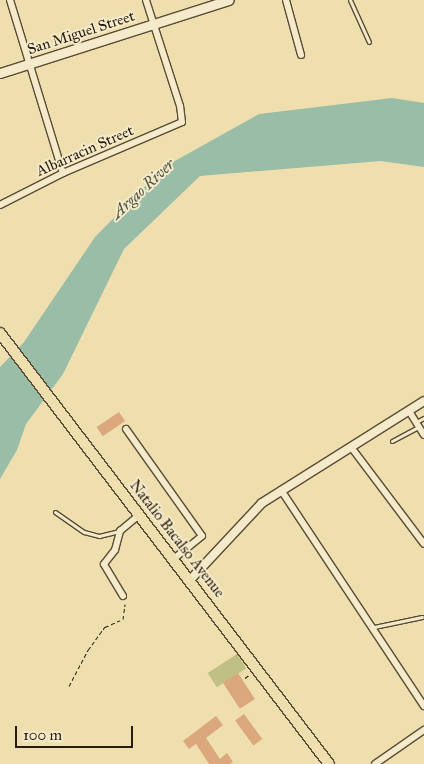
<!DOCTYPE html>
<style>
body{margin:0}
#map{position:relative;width:424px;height:764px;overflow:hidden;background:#f0dfae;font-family:"IM FELL Great Primer",serif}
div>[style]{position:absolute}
.green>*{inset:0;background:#c0c086;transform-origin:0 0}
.water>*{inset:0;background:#9abda8}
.building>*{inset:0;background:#dba77c;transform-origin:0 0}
.path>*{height:1px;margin-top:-0.5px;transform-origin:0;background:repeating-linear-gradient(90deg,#271b0c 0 4px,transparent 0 6.5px)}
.roads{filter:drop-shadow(1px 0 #594c34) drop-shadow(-1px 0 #594c34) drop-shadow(0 1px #594c34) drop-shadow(0 -1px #594c34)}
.service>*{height:3px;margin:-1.5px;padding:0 1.5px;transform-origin:1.5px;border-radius:1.5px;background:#f5eaca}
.minor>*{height:6px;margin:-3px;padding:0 3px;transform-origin:3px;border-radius:3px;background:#f5eaca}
.tertiary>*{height:8px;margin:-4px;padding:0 4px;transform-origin:4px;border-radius:4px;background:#f5eaca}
.secondary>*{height:9px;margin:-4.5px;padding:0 4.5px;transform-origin:4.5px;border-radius:4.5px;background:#f5eaca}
.trunk>*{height:10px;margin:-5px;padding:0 5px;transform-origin:5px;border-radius:5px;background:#f0dfae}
span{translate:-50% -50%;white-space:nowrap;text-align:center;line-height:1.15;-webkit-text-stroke:4px #f5eaca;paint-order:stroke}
.street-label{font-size:15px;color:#271b0c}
.water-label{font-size:16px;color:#4f5443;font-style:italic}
.scale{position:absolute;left:15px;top:726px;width:118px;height:22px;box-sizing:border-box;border:2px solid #271b0c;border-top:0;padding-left:6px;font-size:15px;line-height:18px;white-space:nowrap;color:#271b0c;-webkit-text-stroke:4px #f5eaca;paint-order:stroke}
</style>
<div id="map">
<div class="green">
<i style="left:237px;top:654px;width:17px;height:35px;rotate:57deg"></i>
</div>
<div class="water">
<i style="clip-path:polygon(392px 98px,424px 103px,424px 167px,381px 161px,200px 176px,124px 249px,63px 374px,26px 424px,17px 450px,0 479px,0 367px,24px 342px,95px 237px,164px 167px,259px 114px)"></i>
</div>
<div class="building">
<i style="left:119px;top:412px;width:11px;height:27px;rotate:56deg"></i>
<i style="left:238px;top:673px;width:31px;height:18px;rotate:57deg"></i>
<i style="left:244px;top:714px;width:31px;height:11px;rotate:54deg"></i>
<i style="clip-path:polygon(216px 716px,223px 725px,206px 738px,220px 759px,227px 753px,233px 762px,230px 764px,209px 764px,196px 744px,189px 749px,183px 741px)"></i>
</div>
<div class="path">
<i style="left:245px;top:678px;width:5px;rotate:-37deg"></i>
<i style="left:69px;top:686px;width:41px;rotate:-62.2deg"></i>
<i style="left:88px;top:650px;width:29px;rotate:-54deg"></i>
<i style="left:105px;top:627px;width:20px;rotate:-24deg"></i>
<i style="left:123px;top:619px;width:15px;rotate:-82deg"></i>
</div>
<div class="roads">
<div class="service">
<i style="left:350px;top:0;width:46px;rotate:65.7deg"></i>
<i style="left:416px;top:422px;width:9px;rotate:-27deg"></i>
<i style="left:392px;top:441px;width:30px;rotate:-28deg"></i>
<i style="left:55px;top:512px;width:35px;rotate:35deg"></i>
<i style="left:84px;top:532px;width:16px;rotate:15deg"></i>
<i style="left:99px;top:536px;width:21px;rotate:-14deg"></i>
<i style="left:374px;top:627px;width:49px;rotate:-11.8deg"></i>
</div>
<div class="minor">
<i style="left:10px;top:0;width:181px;rotate:73deg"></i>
<i style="left:286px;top:0;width:57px;rotate:74.7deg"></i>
<i style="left:0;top:205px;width:71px;rotate:-26.9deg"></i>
<i style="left:63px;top:173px;width:129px;rotate:-23.2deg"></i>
<i style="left:182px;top:122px;width:16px;rotate:-97deg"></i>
<i style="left:180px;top:106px;width:111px;rotate:-107.8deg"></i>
<i style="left:409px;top:411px;width:28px;rotate:58deg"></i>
<i style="left:126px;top:429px;width:131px;rotate:54.6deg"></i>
<i style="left:202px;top:536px;width:36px;rotate:141deg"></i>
<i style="left:351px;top:447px;width:121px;rotate:53deg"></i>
<i style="left:281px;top:490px;width:259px;rotate:56.5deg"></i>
<i style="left:123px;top:596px;width:37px;rotate:-121deg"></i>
<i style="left:104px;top:564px;width:18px;rotate:-52deg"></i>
<i style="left:115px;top:550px;width:20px;rotate:-75deg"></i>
<i style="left:120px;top:531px;width:25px;rotate:-40deg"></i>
<i style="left:375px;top:764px;width:60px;rotate:-34.8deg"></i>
</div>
<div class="tertiary">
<i style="left:190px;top:580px;width:105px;rotate:-46.9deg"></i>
<i style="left:262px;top:503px;width:191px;rotate:-32.2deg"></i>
</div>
<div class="secondary">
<i style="left:0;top:73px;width:240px;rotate:-17.7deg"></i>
</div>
<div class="trunk">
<i style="left:0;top:333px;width:542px;rotate:52.64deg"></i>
</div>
</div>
<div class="street-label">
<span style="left:81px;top:33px;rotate:-18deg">San Miguel Street</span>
<span style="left:85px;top:151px;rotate:-24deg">Albarracin Street</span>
<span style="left:177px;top:539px;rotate:52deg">Natalio Bacalso Avenue</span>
</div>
<div class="water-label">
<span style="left:143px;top:189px;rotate:-43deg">Argao River</span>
</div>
<div class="scale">100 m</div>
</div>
